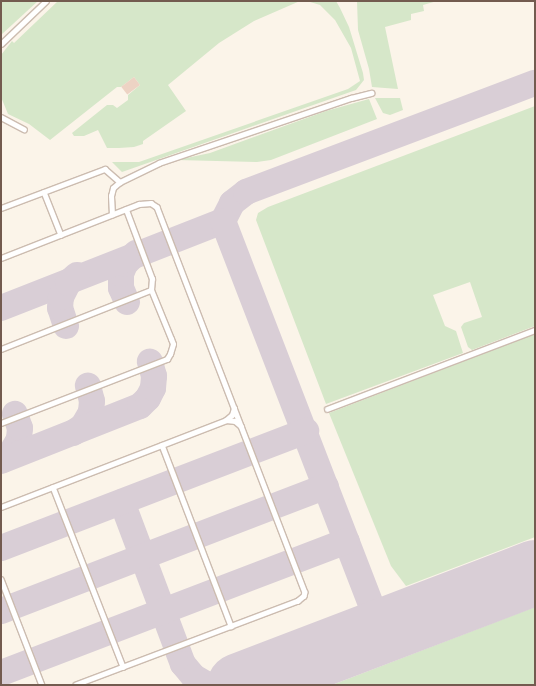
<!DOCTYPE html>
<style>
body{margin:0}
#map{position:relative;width:536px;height:686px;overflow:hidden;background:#fbf4e9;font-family:Quicksand,sans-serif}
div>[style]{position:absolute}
.green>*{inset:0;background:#d6e7c9}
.taxiway>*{height:26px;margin:-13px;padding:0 13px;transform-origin:13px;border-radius:13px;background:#d9ced6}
.runway>*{height:65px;margin:-32.5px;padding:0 32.5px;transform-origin:32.5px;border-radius:32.5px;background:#d9ced6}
.building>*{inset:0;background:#edd3c4;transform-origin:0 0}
.roads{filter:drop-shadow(1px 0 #ccbcb0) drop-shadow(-1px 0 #ccbcb0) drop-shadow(0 1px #ccbcb0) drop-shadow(0 -1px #ccbcb0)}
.service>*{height:4.5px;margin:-2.25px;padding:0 2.25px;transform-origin:2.25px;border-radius:2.25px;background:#fff}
span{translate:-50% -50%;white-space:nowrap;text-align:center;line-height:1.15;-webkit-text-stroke:4px #fdf8f0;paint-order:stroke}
.frame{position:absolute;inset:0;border:2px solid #735b4f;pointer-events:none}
</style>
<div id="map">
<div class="green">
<i style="clip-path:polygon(1px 1px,38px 1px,1px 35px)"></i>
<i style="clip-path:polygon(58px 1px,300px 1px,254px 21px,219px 43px,168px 85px,186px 111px,143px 141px,143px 144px,134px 147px,119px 148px,107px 148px,98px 130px,84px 136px,74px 136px,72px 133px,107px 105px,113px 105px,117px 108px,128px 100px,128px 95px,140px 85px,134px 77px,121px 87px,117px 87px,50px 140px,29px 124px,8px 114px,1px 97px,1px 55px,12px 41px,14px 43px)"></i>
<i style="clip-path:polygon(307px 1px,336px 1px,340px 8px,349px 27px,363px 73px,364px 80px,356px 90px,122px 172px,112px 162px,139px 162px,348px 89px,360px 81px,351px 48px,335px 20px,320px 5px)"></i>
<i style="clip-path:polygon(357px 1px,437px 1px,423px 5px,424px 11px,411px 14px,411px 20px,385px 27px,398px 89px,372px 87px,369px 69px,358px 30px)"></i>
<i style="clip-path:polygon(375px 98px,400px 98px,403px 110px,390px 115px,383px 113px)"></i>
<i style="clip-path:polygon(369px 99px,377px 119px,271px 160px,257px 162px,177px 160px,210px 153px,326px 111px)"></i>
<i style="clip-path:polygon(535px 106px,535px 326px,472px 350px,468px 347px,461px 327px,464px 323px,482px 317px,470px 282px,433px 295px,445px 326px,456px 331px,463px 353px,326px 404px,256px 220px,258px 213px,268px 207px)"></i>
<i style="clip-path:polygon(535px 334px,535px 537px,406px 586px,391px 566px,329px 413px)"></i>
<i style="clip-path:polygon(535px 607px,535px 685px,332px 685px)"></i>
</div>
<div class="taxiway">
<i style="left:223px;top:221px;width:20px;rotate:-63deg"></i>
<i style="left:232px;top:203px;width:18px;rotate:-38deg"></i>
<i style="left:246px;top:192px;width:309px;rotate:-20.7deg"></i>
<i style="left:127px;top:302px;width:15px;rotate:-113deg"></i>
<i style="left:121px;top:288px;width:14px;rotate:-90deg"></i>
<i style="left:121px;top:274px;width:11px;rotate:-68deg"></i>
<i style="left:125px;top:264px;width:16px;rotate:-45deg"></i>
<i style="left:1px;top:308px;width:238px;rotate:-21.4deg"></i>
<i style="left:223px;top:221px;width:438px;rotate:68.9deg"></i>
<i style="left:66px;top:326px;width:19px;rotate:-108deg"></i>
<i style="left:60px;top:308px;width:11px;rotate:-85deg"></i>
<i style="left:61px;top:297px;width:16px;rotate:-63deg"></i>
<i style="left:68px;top:283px;width:12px;rotate:-42deg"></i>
<i style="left:73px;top:433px;width:12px;rotate:-35deg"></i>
<i style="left:83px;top:426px;width:16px;rotate:-60deg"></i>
<i style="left:91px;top:412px;width:11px;rotate:-85deg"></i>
<i style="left:92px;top:401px;width:16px;rotate:-105deg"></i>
<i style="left:3px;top:460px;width:11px;rotate:-41deg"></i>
<i style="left:11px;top:453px;width:16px;rotate:-60deg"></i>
<i style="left:19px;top:439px;width:11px;rotate:-85deg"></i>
<i style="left:20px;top:428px;width:15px;rotate:-110deg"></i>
<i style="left:1px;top:461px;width:149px;rotate:-21.6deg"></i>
<i style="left:140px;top:406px;width:11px;rotate:-45deg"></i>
<i style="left:148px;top:398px;width:11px;rotate:-63deg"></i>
<i style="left:153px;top:388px;width:12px;rotate:-85deg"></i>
<i style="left:154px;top:376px;width:15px;rotate:-106deg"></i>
<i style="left:122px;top:502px;width:173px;rotate:69.4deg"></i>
<i style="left:183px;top:664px;width:17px;rotate:50deg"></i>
<i style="left:194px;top:677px;width:16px;rotate:30deg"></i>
<i style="left:1px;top:548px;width:327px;rotate:-21deg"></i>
<i style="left:1px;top:611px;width:348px;rotate:-21deg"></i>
<i style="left:1px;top:673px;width:370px;rotate:-20.9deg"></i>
</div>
<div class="runway">
<i style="left:239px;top:685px;width:317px;rotate:-20.9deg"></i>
</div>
<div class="building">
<i style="left:134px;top:77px;width:10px;height:16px;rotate:53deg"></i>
</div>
<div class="roads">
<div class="service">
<i style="left:1px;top:44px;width:62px;rotate:-43.7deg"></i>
<i style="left:1px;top:117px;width:26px;rotate:28deg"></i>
<i style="left:44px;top:192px;width:46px;rotate:68.4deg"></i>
<i style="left:1px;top:208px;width:111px;rotate:-20.6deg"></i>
<i style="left:105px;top:169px;width:20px;rotate:41deg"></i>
<i style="left:112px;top:215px;width:19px;rotate:-93deg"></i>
<i style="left:111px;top:196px;width:8px;rotate:-76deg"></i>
<i style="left:113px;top:188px;width:9px;rotate:-41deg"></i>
<i style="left:120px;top:182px;width:43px;rotate:-26deg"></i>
<i style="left:159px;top:163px;width:203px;rotate:-18.7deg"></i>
<i style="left:351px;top:98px;width:21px;rotate:-14deg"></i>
<i style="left:1px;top:258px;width:148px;rotate:-21.4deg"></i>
<i style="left:139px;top:204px;width:12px;rotate:-5deg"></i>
<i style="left:151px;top:203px;width:7px;rotate:34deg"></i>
<i style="left:157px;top:207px;width:412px;rotate:69deg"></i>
<i style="left:305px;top:592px;width:4px;rotate:104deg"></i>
<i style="left:304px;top:596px;width:8px;rotate:140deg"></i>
<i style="left:298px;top:601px;width:237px;rotate:159.3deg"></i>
<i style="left:1px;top:349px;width:161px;rotate:-21.5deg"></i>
<i style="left:327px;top:409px;width:222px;rotate:-20.8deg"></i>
<i style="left:226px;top:420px;width:9px;rotate:6deg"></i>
<i style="left:235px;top:421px;width:8px;rotate:40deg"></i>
<i style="left:1px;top:423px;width:178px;rotate:-21.1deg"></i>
<i style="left:167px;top:359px;width:6px;rotate:-59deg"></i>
<i style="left:170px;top:354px;width:10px;rotate:-73deg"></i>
<i style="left:173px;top:344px;width:5px;rotate:-112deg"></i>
<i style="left:171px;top:339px;width:53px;rotate:-112.2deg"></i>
<i style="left:151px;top:290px;width:11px;rotate:-85deg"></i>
<i style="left:152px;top:279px;width:74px;rotate:-110.6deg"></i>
<i style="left:162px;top:445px;width:194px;rotate:69.1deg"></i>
<i style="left:53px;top:487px;width:193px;rotate:68.7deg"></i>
<i style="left:1px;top:507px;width:241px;rotate:-21.1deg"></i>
<i style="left:226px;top:420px;width:8px;rotate:-40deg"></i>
<i style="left:232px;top:415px;width:7px;rotate:-74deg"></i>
<i style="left:1px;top:579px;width:114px;rotate:68.9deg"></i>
</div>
</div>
<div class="frame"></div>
</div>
